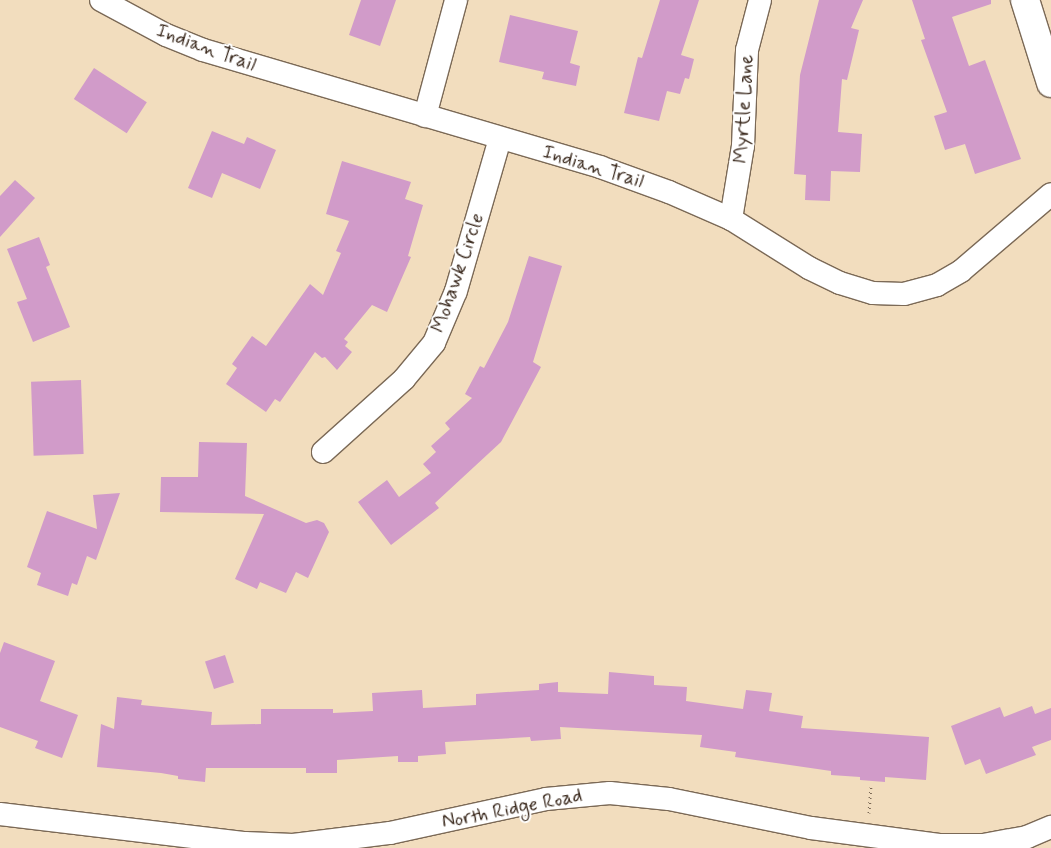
<!DOCTYPE html>
<style>
body{margin:0}
#map{position:relative;width:1051px;height:848px;overflow:hidden;background:#f2ddbe;font-family:Mynerve,sans-serif}
div>[style]{position:absolute}
.building>*{inset:0;background:#d19bc9;transform-origin:0 0}
.path>*{height:3px;margin-top:-1.5px;transform-origin:0;background:repeating-linear-gradient(90deg,#7b6956 0 1px,transparent 0 5px)}
.roads{filter:drop-shadow(1px 0 #7b6956) drop-shadow(-1px 0 #7b6956) drop-shadow(0 1px #7b6956) drop-shadow(0 -1px #7b6956)}
.minor>*{height:22px;margin:-11px;padding:0 11px;transform-origin:11px;border-radius:11px;background:#fff}
.tertiary>*{height:28px;margin:-14px;padding:0 14px;transform-origin:14px;border-radius:14px;background:#fff}
span{translate:-50% -50%;white-space:nowrap;text-align:center;line-height:1.15;-webkit-text-stroke:4px #fff;paint-order:stroke}
.street-label{font-size:20px;color:#3b2a1e}
</style>
<div id="map">
<div class="building">
<i style="clip-path:polygon(361px 0,396px 0,380px 46px,349px 35px)"></i>
<i style="clip-path:polygon(660px 0,699px 0,681px 55px,694px 59px,689px 79px,685px 78px,680px 94px,667px 91px,659px 121px,624px 113px,638px 57px,642px 58px)"></i>
<i style="clip-path:polygon(819px 0,863px 0,851px 28px,859px 30px,847px 80px,842px 79px,838px 132px,862px 134px,860px 172px,831px 171px,830px 201px,805px 200px,806px 175px,794px 174px,800px 75px)"></i>
<i style="clip-path:polygon(912px 0,991px 0,991px 4px,952px 17px,969px 66px,985px 60px,1021px 159px,975px 174px,965px 144px,945px 150px,934px 116px,947px 112px,921px 40px,925px 39px)"></i>
<i style="clip-path:polygon(510px 15px,578px 31px,570px 63px,580px 66px,576px 86px,542px 79px,544px 72px,499px 62px)"></i>
<i style="left:94px;top:68px;width:63px;height:37px;rotate:33deg"></i>
<i style="clip-path:polygon(212px 131px,244px 144px,247px 137px,276px 150px,260px 189px,222px 173px,212px 198px,188px 188px)"></i>
<i style="clip-path:polygon(342px 161px,411px 182px,405px 199px,423px 205px,408px 256px,411px 257px,387px 312px,372px 305px,344px 339px,348px 342px,345px 346px,352px 352px,337px 370px,325px 357px,322px 358px,315px 352px,280px 402px,275px 399px,266px 412px,226px 384px,237px 368px,232px 364px,252px 336px,266px 346px,310px 284px,323px 295px,341px 253px,336px 251px,349px 221px,326px 214px)"></i>
<i style="clip-path:polygon(15px 180px,35px 198px,0 237px,0 196px)"></i>
<i style="clip-path:polygon(39px 237px,50px 265px,46px 267px,70px 327px,33px 342px,17px 302px,27px 299px,7px 249px)"></i>
<i style="clip-path:polygon(529px 256px,562px 266px,533px 362px,541px 367px,501px 442px,435px 503px,439px 508px,391px 545px,358px 502px,387px 480px,399px 497px,431px 473px,423px 464px,436px 452px,431px 446px,450px 429px,445px 423px,472px 398px,465px 394px,480px 366px,484px 368px,508px 322px)"></i>
<i style="left:81px;top:380px;width:74px;height:50px;rotate:88deg"></i>
<i style="clip-path:polygon(199px 442px,247px 443px,245px 496px,306px 523px,317px 520px,324px 523px,329px 532px,308px 578px,296px 572px,286px 593px,260px 582px,257px 589px,235px 579px,264px 514px,160px 512px,161px 477px,198px 477px)"></i>
<i style="clip-path:polygon(120px 493px,96px 560px,87px 556px,77px 585px,72px 583px,68px 596px,37px 585px,41px 573px,27px 567px,47px 511px,97px 529px,93px 495px)"></i>
<i style="clip-path:polygon(4px 642px,55px 661px,40px 701px,78px 715px,62px 758px,35px 748px,38px 741px,0 727px,0 653px)"></i>
<i style="left:225px;top:655px;width:29px;height:21px;rotate:72deg"></i>
<i style="clip-path:polygon(609px 672px,654px 676px,654px 685px,687px 687px,686px 701px,743px 709px,746px 690px,772px 693px,769px 711px,803px 716px,801px 728px,929px 737px,926px 780px,885px 777px,885px 782px,860px 780px,860px 777px,831px 775px,831px 771px,735px 757px,736px 752px,700px 747px,702px 735px,560px 727px,561px 739px,531px 741px,530px 737px,445px 742px,446px 754px,418px 756px,418px 762px,398px 762px,398px 756px,337px 760px,337px 773px,306px 773px,306px 768px,206px 768px,205px 782px,178px 779px,178px 776px,161px 773px,97px 767px,101px 724px,114px 729px,117px 697px,142px 700px,141px 705px,212px 712px,211px 725px,261px 724px,261px 709px,333px 709px,333px 713px,373px 711px,372px 693px,422px 690px,423px 708px,476px 705px,476px 694px,539px 690px,539px 684px,558px 682px,558px 692px,608px 694px)"></i>
<i style="clip-path:polygon(1032px 706px,1035px 714px,1051px 708px,1051px 740px,1032px 747px,1036px 755px,986px 774px,980px 759px,965px 765px,951px 726px,1000px 707px,1004px 717px)"></i>
</div>
<div class="path">
<i style="left:869px;top:813px;width:26px;rotate:-86deg"></i>
</div>
<div class="roads">
<div class="minor">
<i style="left:101px;top:0;width:74px;rotate:28.3deg"></i>
<i style="left:166px;top:35px;width:40px;rotate:22deg"></i>
<i style="left:203px;top:50px;width:414px;rotate:16.4deg"></i>
<i style="left:600px;top:167px;width:73px;rotate:19.9deg"></i>
<i style="left:669px;top:192px;width:68px;rotate:23.5deg"></i>
<i style="left:731px;top:219px;width:92px;rotate:32.1deg"></i>
<i style="left:809px;top:268px;width:34px;rotate:26deg"></i>
<i style="left:840px;top:283px;width:34px;rotate:17deg"></i>
<i style="left:873px;top:293px;width:31px;rotate:2deg"></i>
<i style="left:904px;top:294px;width:34px;rotate:-15deg"></i>
<i style="left:937px;top:285px;width:28px;rotate:-30deg"></i>
<i style="left:961px;top:271px;width:118px;rotate:-40.5deg"></i>
<i style="left:425px;top:116px;width:120px;rotate:-75deg"></i>
<i style="left:731px;top:219px;width:74px;rotate:-80.7deg"></i>
<i style="left:743px;top:146px;width:96px;rotate:-87.6deg"></i>
<i style="left:747px;top:50px;width:52px;rotate:-75.4deg"></i>
<i style="left:323px;top:452px;width:109px;rotate:-42deg"></i>
<i style="left:404px;top:379px;width:47px;rotate:-50.2deg"></i>
<i style="left:434px;top:343px;width:56px;rotate:-67.1deg"></i>
<i style="left:456px;top:291px;width:158px;rotate:-73.9deg"></i>
<i style="left:0;top:814px;width:247px;rotate:6.8deg"></i>
<i style="left:245px;top:843px;width:48px;rotate:2.4deg"></i>
<i style="left:293px;top:845px;width:98px;rotate:-7.1deg"></i>
<i style="left:390px;top:833px;width:160px;rotate:-12.3deg"></i>
<i style="left:546px;top:799px;width:64px;rotate:-5.4deg"></i>
<i style="left:610px;top:793px;width:59px;rotate:5.8deg"></i>
<i style="left:669px;top:799px;width:145px;rotate:11.5deg"></i>
<i style="left:811px;top:828px;width:131px;rotate:7.5deg"></i>
<i style="left:941px;top:845px;width:42px"></i>
<i style="left:983px;top:845px;width:45px;rotate:-10.3deg"></i>
<i style="left:1027px;top:837px;width:26px;rotate:-23deg"></i>
</div>
<div class="tertiary">
<i style="left:1025px;top:0;width:87px;rotate:72.6deg"></i>
</div>
</div>
<div class="street-label">
<span style="left:206px;top:48px;rotate:20deg">Indian Trail</span>
<span style="left:744px;top:109px;rotate:-87deg">Myrtle Lane</span>
<span style="left:593px;top:167px;rotate:17deg">Indian Trail</span>
<span style="left:458px;top:273px;rotate:-71deg">Mohawk Circle</span>
<span style="left:512px;top:809px;rotate:-11deg">North Ridge Road</span>
</div>
</div>
